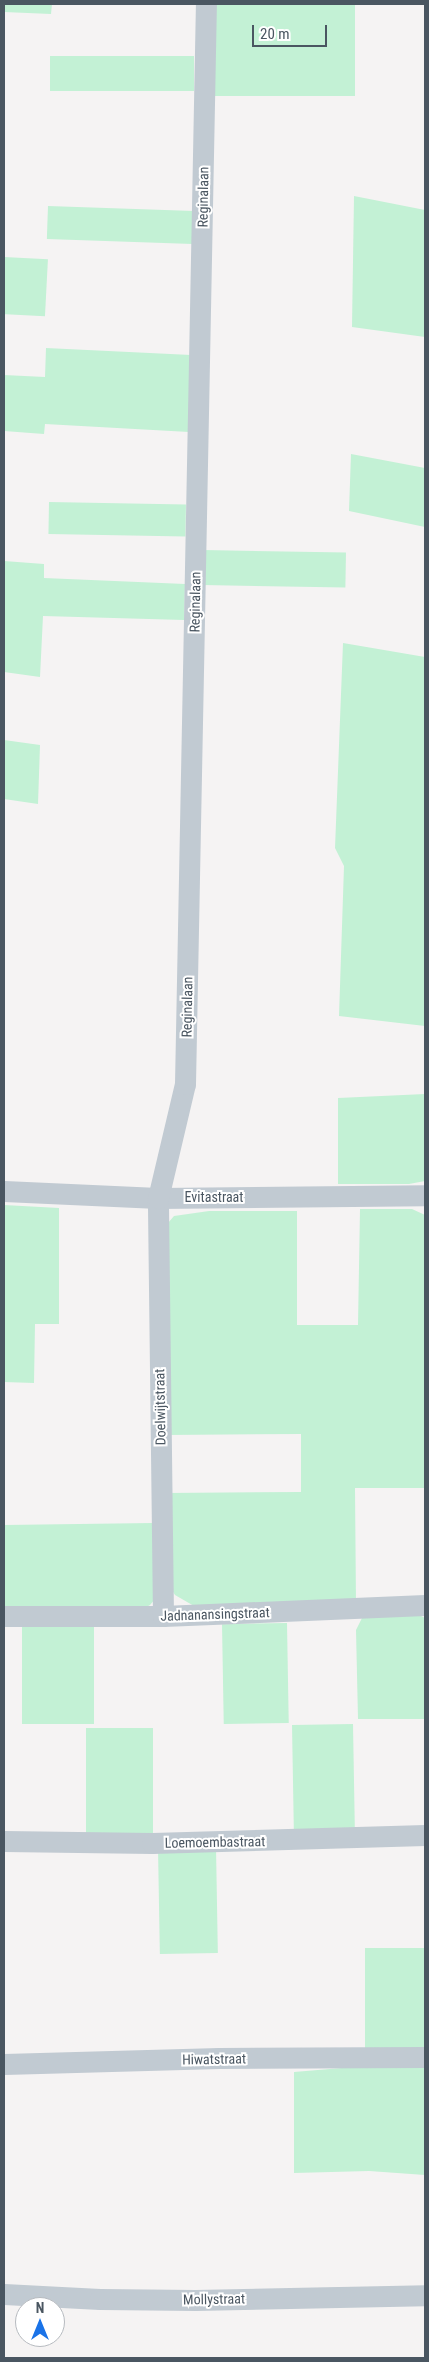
<!DOCTYPE html>
<style>
body{margin:0}
#map{position:relative;width:429px;height:2362px;overflow:hidden;background:#f5f3f3;font-family:"Roboto Condensed",sans-serif}
div>[style]{position:absolute}
.green>*{inset:0;background:#c3f1d5;transform-origin:0 0}
.minor>*{height:21px;margin:-10.5px;padding:0 10.5px;transform-origin:10.5px;border-radius:10.5px;background:#c1cad2}
span{translate:-50% -50%;white-space:nowrap;text-align:center;line-height:1.15;-webkit-text-stroke:4px #fff;paint-order:stroke}
.street-label{font-size:14px;color:#4a5661}
.frame{position:absolute;inset:0;border:5px solid #4a5661;pointer-events:none}
.north{position:absolute;left:15px;top:2297px;width:50px;height:50px;box-sizing:border-box;background:#fff;border:1px solid #b7bbc0;border-radius:50%;rotate:0deg;font-size:14px;font-weight:700;line-height:20px;text-align:center;color:#4a5661}
.north::after{content:'';display:block;margin:auto;width:18px;height:22px;background:#1a73e8;clip-path:polygon(50% 0,100% 100%,50% 72%,0 100%)}
.scale{position:absolute;left:252px;top:25px;width:75px;height:22px;box-sizing:border-box;border:2px solid #4a5661;border-top:0;padding-left:6px;font-size:15px;line-height:18px;white-space:nowrap;color:#4a5661;-webkit-text-stroke:4px #fff;paint-order:stroke}
</style>
<div id="map">
<div class="green">
<i style="clip-path:polygon(4px 4px,52px 4px,51px 14px,4px 12px)"></i>
<i style="left:213px;top:4px;width:142px;height:92px"></i>
<i style="left:50px;top:56px;width:144px;height:35px"></i>
<i style="clip-path:polygon(354px 196px,425px 210px,425px 337px,352px 327px)"></i>
<i style="left:48px;top:206px;width:146px;height:33px;rotate:2deg"></i>
<i style="left:4px;top:257px;width:44px;height:57px;rotate:3deg"></i>
<i style="clip-path:polygon(46px 348px,191px 355px,189px 432px,45px 424px,44px 434px,4px 431px,4px 375px,45px 377px)"></i>
<i style="clip-path:polygon(351px 454px,425px 468px,425px 527px,349px 511px)"></i>
<i style="left:49px;top:502px;width:137px;height:32px;rotate:1deg"></i>
<i style="left:203px;top:550px;width:143px;height:35px;rotate:1deg"></i>
<i style="clip-path:polygon(4px 561px,44px 564px,44px 578px,185px 584px,184px 620px,43px 616px,40px 677px,4px 672px)"></i>
<i style="clip-path:polygon(343px 643px,425px 657px,425px 1026px,339px 1016px,344px 866px,335px 848px)"></i>
<i style="clip-path:polygon(4px 740px,40px 745px,38px 804px,4px 799px)"></i>
<i style="clip-path:polygon(425px 1094px,425px 1181px,409px 1184px,338px 1184px,338px 1098px)"></i>
<i style="clip-path:polygon(4px 1205px,59px 1208px,59px 1324px,35px 1324px,34px 1383px,4px 1382px)"></i>
<i style="clip-path:polygon(360px 1209px,412px 1209px,425px 1215px,425px 1488px,355px 1488px,356px 1604px,194px 1606px,175px 1595px,169px 1585px,165px 1493px,301px 1492px,301px 1434px,165px 1435px,168px 1223px,174px 1216px,209px 1211px,297px 1211px,297px 1325px,358px 1325px)"></i>
<i style="clip-path:polygon(153px 1523px,156px 1598px,150px 1605px,141px 1610px,4px 1610px,4px 1525px)"></i>
<i style="clip-path:polygon(417px 1614px,425px 1618px,425px 1719px,358px 1719px,356px 1630px,362px 1618px)"></i>
<i style="left:287px;top:1623px;width:100px;height:65px;rotate:89deg"></i>
<i style="left:22px;top:1624px;width:72px;height:100px"></i>
<i style="left:353px;top:1724px;width:108px;height:61px;rotate:89deg"></i>
<i style="left:86px;top:1728px;width:67px;height:108px"></i>
<i style="left:216px;top:1847px;width:106px;height:58px;rotate:89deg"></i>
<i style="left:425px;top:1948px;width:101px;height:60px;rotate:90deg"></i>
<i style="clip-path:polygon(425px 2061px,425px 2175px,369px 2171px,294px 2173px,294px 2072px)"></i>
</div>
<div class="minor">
<i style="left:4px;top:1191px;width:154px;rotate:2.6deg"></i>
<i style="left:158px;top:1198px;width:267px;rotate:-0.6deg"></i>
<i style="left:4px;top:1616px;width:159px"></i>
<i style="left:163px;top:1616px;width:262px;rotate:-2.4deg"></i>
<i style="left:163px;top:1616px;width:418px;rotate:-90.7deg"></i>
<i style="left:158px;top:1198px;width:117px;rotate:-76.7deg"></i>
<i style="left:185px;top:1084px;width:1080px;rotate:-88.89deg"></i>
<i style="left:4px;top:1841px;width:148px;rotate:0.8deg"></i>
<i style="left:152px;top:1843px;width:273px;rotate:-1.7deg"></i>
<i style="left:4px;top:2064px;width:215px;rotate:-1.6deg"></i>
<i style="left:219px;top:2058px;width:206px;rotate:-0.3deg"></i>
<i style="left:4px;top:2294px;width:96px;rotate:3deg"></i>
<i style="left:100px;top:2299px;width:95px;rotate:0.6deg"></i>
<i style="left:195px;top:2300px;width:230px;rotate:-1.2deg"></i>
</div>
<div class="street-label">
<span style="left:203px;top:197px;rotate:-89deg">Reginalaan</span>
<span style="left:195px;top:602px;rotate:-89deg">Reginalaan</span>
<span style="left:187px;top:1007px;rotate:-89deg">Reginalaan</span>
<span style="left:214px;top:1197px">Evitastraat</span>
<span style="left:160px;top:1407px;rotate:-91deg">Doelwijtstraat</span>
<span style="left:215px;top:1614px;rotate:-2deg">Jadnanansingstraat</span>
<span style="left:215px;top:1842px;rotate:-1deg">Loemoembastraat</span>
<span style="left:214px;top:2059px;rotate:-1deg">Hiwatstraat</span>
<span style="left:214px;top:2299px;rotate:-1deg">Mollystraat</span>
</div>
<div class="frame"></div>
<div class="north">N</div>
<div class="scale">20 m</div>
</div>
